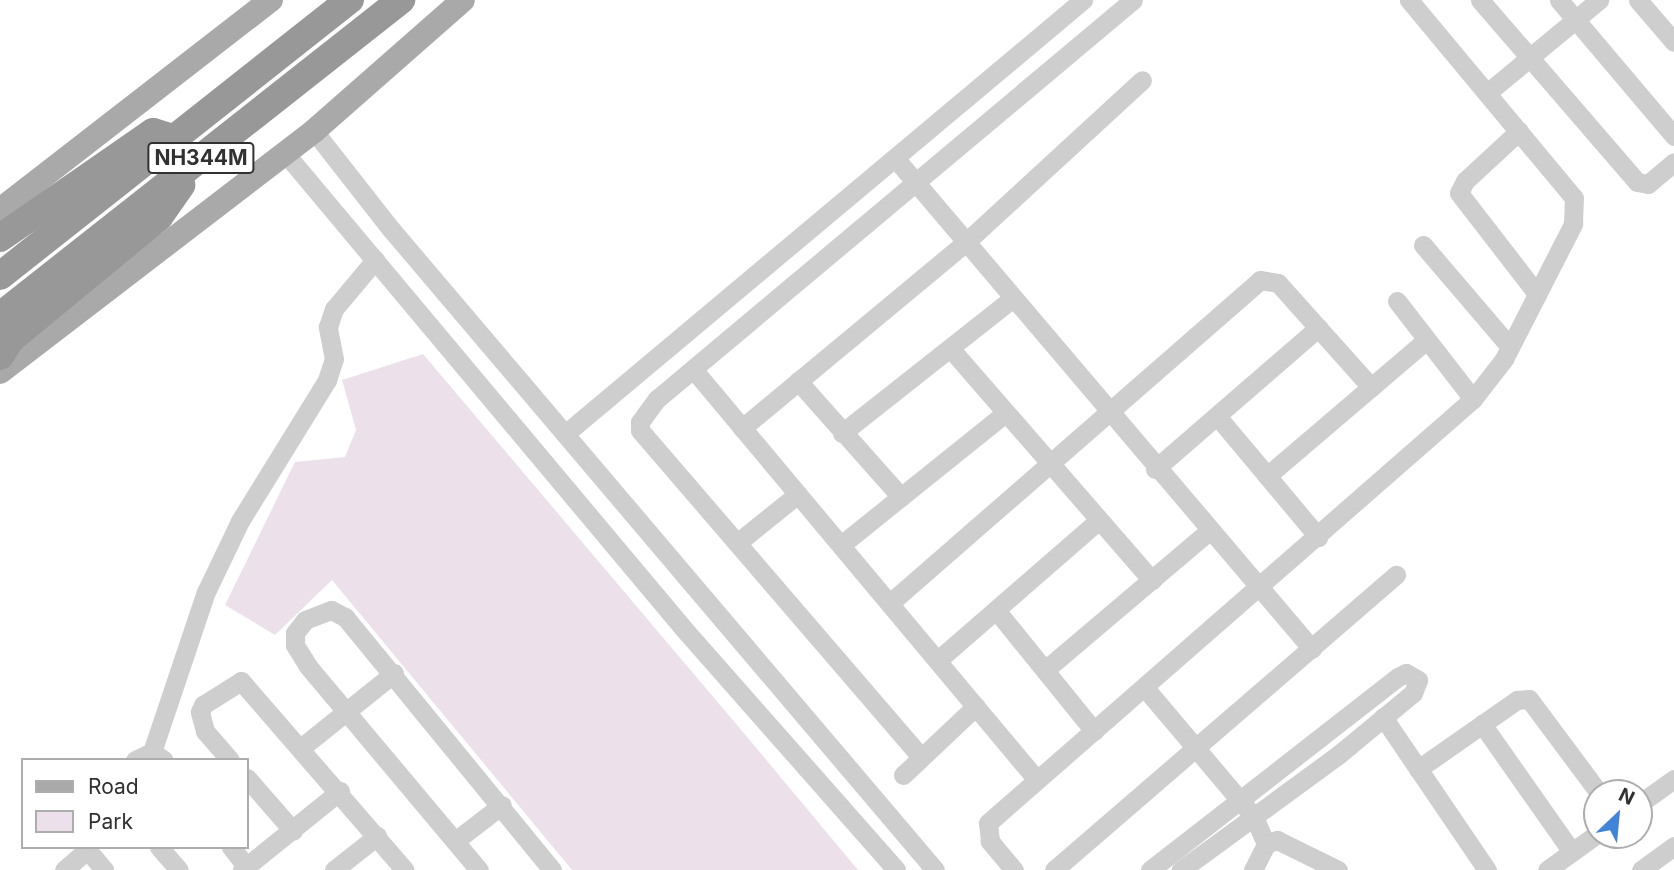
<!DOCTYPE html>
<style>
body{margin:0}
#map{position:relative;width:1674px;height:870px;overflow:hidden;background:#fff;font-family:Inter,sans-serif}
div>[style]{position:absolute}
.green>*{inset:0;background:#ece0eb}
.minor>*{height:19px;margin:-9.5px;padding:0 9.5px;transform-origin:9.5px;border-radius:9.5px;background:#cecece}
.major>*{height:24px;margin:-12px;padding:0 12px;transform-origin:12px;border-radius:12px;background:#a9a9a9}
.highway>*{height:28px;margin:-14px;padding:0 14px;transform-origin:14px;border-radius:14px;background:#989898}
span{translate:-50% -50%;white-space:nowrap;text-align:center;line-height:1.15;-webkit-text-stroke:7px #fff;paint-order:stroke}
.shield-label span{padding:2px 5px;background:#fff;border:2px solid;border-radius:5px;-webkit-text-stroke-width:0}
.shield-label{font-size:21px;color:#313131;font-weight:700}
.legend{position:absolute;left:21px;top:758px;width:228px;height:91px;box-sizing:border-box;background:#fff;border:2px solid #adadad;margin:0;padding:9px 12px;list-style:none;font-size:21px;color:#313131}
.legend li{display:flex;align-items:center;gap:14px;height:35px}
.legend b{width:35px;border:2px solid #adadad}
.north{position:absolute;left:1583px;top:779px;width:70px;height:70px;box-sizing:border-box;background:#fff;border:2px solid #adadad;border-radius:50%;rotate:26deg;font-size:19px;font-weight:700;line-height:28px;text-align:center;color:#313131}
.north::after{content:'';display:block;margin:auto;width:24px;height:32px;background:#4185d9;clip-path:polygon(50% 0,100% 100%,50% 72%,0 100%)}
</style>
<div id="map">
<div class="green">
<i style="clip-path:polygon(423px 354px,748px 738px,858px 870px,572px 870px,332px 580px,275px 635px,225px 605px,295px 462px,345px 457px,356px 430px,342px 380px)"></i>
</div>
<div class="minor">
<i style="left:1480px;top:0;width:240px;rotate:49.2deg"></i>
<i style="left:1637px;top:182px;width:11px;rotate:10deg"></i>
<i style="left:1648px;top:184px;width:34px;rotate:-40deg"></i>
<i style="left:1559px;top:0;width:178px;rotate:49.8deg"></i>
<i style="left:1638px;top:0;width:55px;rotate:49.4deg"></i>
<i style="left:1487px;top:93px;width:146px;rotate:-39.7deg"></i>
<i style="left:314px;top:131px;width:123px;rotate:51.9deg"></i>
<i style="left:390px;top:228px;width:842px;rotate:49.67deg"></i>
<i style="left:1519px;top:131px;width:74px;rotate:137.2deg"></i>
<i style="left:1465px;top:181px;width:13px;rotate:117deg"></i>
<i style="left:1459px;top:193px;width:128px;rotate:52.3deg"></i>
<i style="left:285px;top:153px;width:620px;rotate:50.04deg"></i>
<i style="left:683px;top:628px;width:322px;rotate:48.6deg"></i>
<i style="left:895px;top:158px;width:644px;rotate:49.66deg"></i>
<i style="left:1423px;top:245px;width:134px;rotate:49.5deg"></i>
<i style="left:1397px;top:301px;width:124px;rotate:52.2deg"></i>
<i style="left:950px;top:348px;width:308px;rotate:49deg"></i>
<i style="left:693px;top:369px;width:536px;rotate:50.07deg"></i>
<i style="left:798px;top:381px;width:155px;rotate:48.4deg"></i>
<i style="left:1217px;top:416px;width:158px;rotate:50.1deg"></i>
<i style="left:742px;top:428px;width:291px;rotate:-39.7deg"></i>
<i style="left:966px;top:242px;width:239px;rotate:-42.6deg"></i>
<i style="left:842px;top:433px;width:218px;rotate:-38.3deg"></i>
<i style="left:565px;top:434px;width:676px;rotate:-39.96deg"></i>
<i style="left:1155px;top:469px;width:216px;rotate:-40.9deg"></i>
<i style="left:1267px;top:476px;width:208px;rotate:-40.5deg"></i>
<i style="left:737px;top:543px;width:78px;rotate:-38.8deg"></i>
<i style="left:841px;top:545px;width:211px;rotate:-38.8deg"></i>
<i style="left:890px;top:603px;width:491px;rotate:-41.1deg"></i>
<i style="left:1260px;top:280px;width:18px;rotate:9deg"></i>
<i style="left:1278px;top:283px;width:140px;rotate:48.2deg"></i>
<i style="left:996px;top:610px;width:156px;rotate:51deg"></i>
<i style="left:938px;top:660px;width:212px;rotate:-41deg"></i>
<i style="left:1045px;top:670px;width:215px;rotate:-40.3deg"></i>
<i style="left:1145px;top:688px;width:169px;rotate:49.8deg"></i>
<i style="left:1254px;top:817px;width:30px;rotate:66deg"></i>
<i style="left:1383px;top:717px;width:185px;rotate:55.8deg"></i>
<i style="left:1482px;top:724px;width:156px;rotate:54.9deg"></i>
<i style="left:302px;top:747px;width:118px;rotate:-38.8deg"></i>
<i style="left:152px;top:752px;width:169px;rotate:-71.4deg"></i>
<i style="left:206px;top:592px;width:79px;rotate:-64.4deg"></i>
<i style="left:240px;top:521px;width:166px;rotate:-58.3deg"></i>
<i style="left:327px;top:380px;width:22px;rotate:-72deg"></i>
<i style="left:334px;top:359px;width:33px;rotate:-101deg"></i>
<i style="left:328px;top:327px;width:19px;rotate:-72deg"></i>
<i style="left:334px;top:309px;width:64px;rotate:-50.1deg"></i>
<i style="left:921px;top:757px;width:431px;rotate:-130.7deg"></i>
<i style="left:640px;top:430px;width:8px;rotate:-90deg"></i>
<i style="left:640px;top:422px;width:29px;rotate:-54deg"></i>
<i style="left:657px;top:399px;width:621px;rotate:-39.97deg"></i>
<i style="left:135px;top:760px;width:19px;rotate:-25deg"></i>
<i style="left:152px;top:752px;width:14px;rotate:34deg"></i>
<i style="left:230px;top:760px;width:38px;rotate:-131deg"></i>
<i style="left:205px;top:731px;width:20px;rotate:-105deg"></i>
<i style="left:200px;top:712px;width:8px;rotate:-67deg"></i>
<i style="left:203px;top:705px;width:45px;rotate:-32.3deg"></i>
<i style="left:241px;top:681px;width:250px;rotate:49.1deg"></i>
<i style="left:1418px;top:769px;width:121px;rotate:-34.9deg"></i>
<i style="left:1517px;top:700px;width:12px;rotate:-5deg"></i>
<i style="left:1529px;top:699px;width:117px;rotate:53.3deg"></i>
<i style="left:903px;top:775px;width:100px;rotate:-43.4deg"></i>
<i style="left:247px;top:778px;width:70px;rotate:49deg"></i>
<i style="left:1639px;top:804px;width:43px;rotate:-35.5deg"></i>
<i style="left:455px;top:841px;width:59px;rotate:-37.5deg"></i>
<i style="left:85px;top:847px;width:30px;rotate:50deg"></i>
<i style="left:159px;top:847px;width:30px;rotate:49deg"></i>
<i style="left:231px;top:847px;width:24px;rotate:52deg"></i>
<i style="left:64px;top:870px;width:30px;rotate:-41deg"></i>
<i style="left:242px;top:870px;width:126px;rotate:-38.9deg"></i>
<i style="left:334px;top:870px;width:55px;rotate:-38.3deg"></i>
<i style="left:479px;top:870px;width:266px;rotate:-130deg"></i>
<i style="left:308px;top:666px;width:25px;rotate:-122deg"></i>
<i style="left:295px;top:645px;width:12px;rotate:-90deg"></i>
<i style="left:295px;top:633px;width:16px;rotate:-52deg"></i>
<i style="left:305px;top:620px;width:28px;rotate:-21deg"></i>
<i style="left:331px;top:610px;width:16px;rotate:27deg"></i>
<i style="left:345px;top:617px;width:327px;rotate:50.7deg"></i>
<i style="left:1014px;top:870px;width:38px;rotate:-130deg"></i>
<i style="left:990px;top:841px;width:18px;rotate:-96deg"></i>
<i style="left:988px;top:823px;width:644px;rotate:-41.16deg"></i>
<i style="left:1473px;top:399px;width:51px;rotate:-52.2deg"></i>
<i style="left:1504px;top:359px;width:152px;rotate:-62.9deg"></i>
<i style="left:1573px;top:224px;width:26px;rotate:-88deg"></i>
<i style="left:1574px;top:198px;width:258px;rotate:-129.8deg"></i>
<i style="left:1054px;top:870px;width:452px;rotate:-40.8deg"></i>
<i style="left:1150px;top:870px;width:314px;rotate:-37.9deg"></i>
<i style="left:1398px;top:677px;width:9px;rotate:-27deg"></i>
<i style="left:1406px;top:673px;width:14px;rotate:30deg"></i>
<i style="left:1418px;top:680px;width:14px;rotate:111deg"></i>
<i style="left:1413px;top:693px;width:97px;rotate:140.4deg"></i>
<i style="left:1338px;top:755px;width:195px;rotate:143.8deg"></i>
<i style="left:1253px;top:870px;width:29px;rotate:-63deg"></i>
<i style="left:1266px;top:844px;width:12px;rotate:-20deg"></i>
<i style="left:1277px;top:840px;width:68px;rotate:26.2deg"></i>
<i style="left:1547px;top:870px;width:62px;rotate:-35.8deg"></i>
<i style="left:1641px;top:870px;width:41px;rotate:-36deg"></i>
</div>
<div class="major">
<i style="left:0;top:210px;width:343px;rotate:-37.8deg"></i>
<i style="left:0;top:372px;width:396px;rotate:-37.5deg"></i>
<i style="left:314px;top:131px;width:198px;rotate:-41.3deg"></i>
</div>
<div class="highway">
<i style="left:0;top:238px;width:186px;rotate:-34.7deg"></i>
<i style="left:153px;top:132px;width:21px;rotate:17deg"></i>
<i style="left:0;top:276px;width:446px;rotate:-38.3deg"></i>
<i style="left:0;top:316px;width:511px;rotate:-38.24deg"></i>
<i style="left:0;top:356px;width:20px;rotate:-57deg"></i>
<i style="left:11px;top:339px;width:192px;rotate:-39.5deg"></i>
<i style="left:159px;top:217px;width:39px;rotate:-55deg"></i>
</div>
<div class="shield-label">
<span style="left:201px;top:158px">NH344M</span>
</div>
<ul class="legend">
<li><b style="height:9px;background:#a9a9a9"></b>Road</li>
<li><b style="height:19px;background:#ece0eb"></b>Park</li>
</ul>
<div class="north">N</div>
</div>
